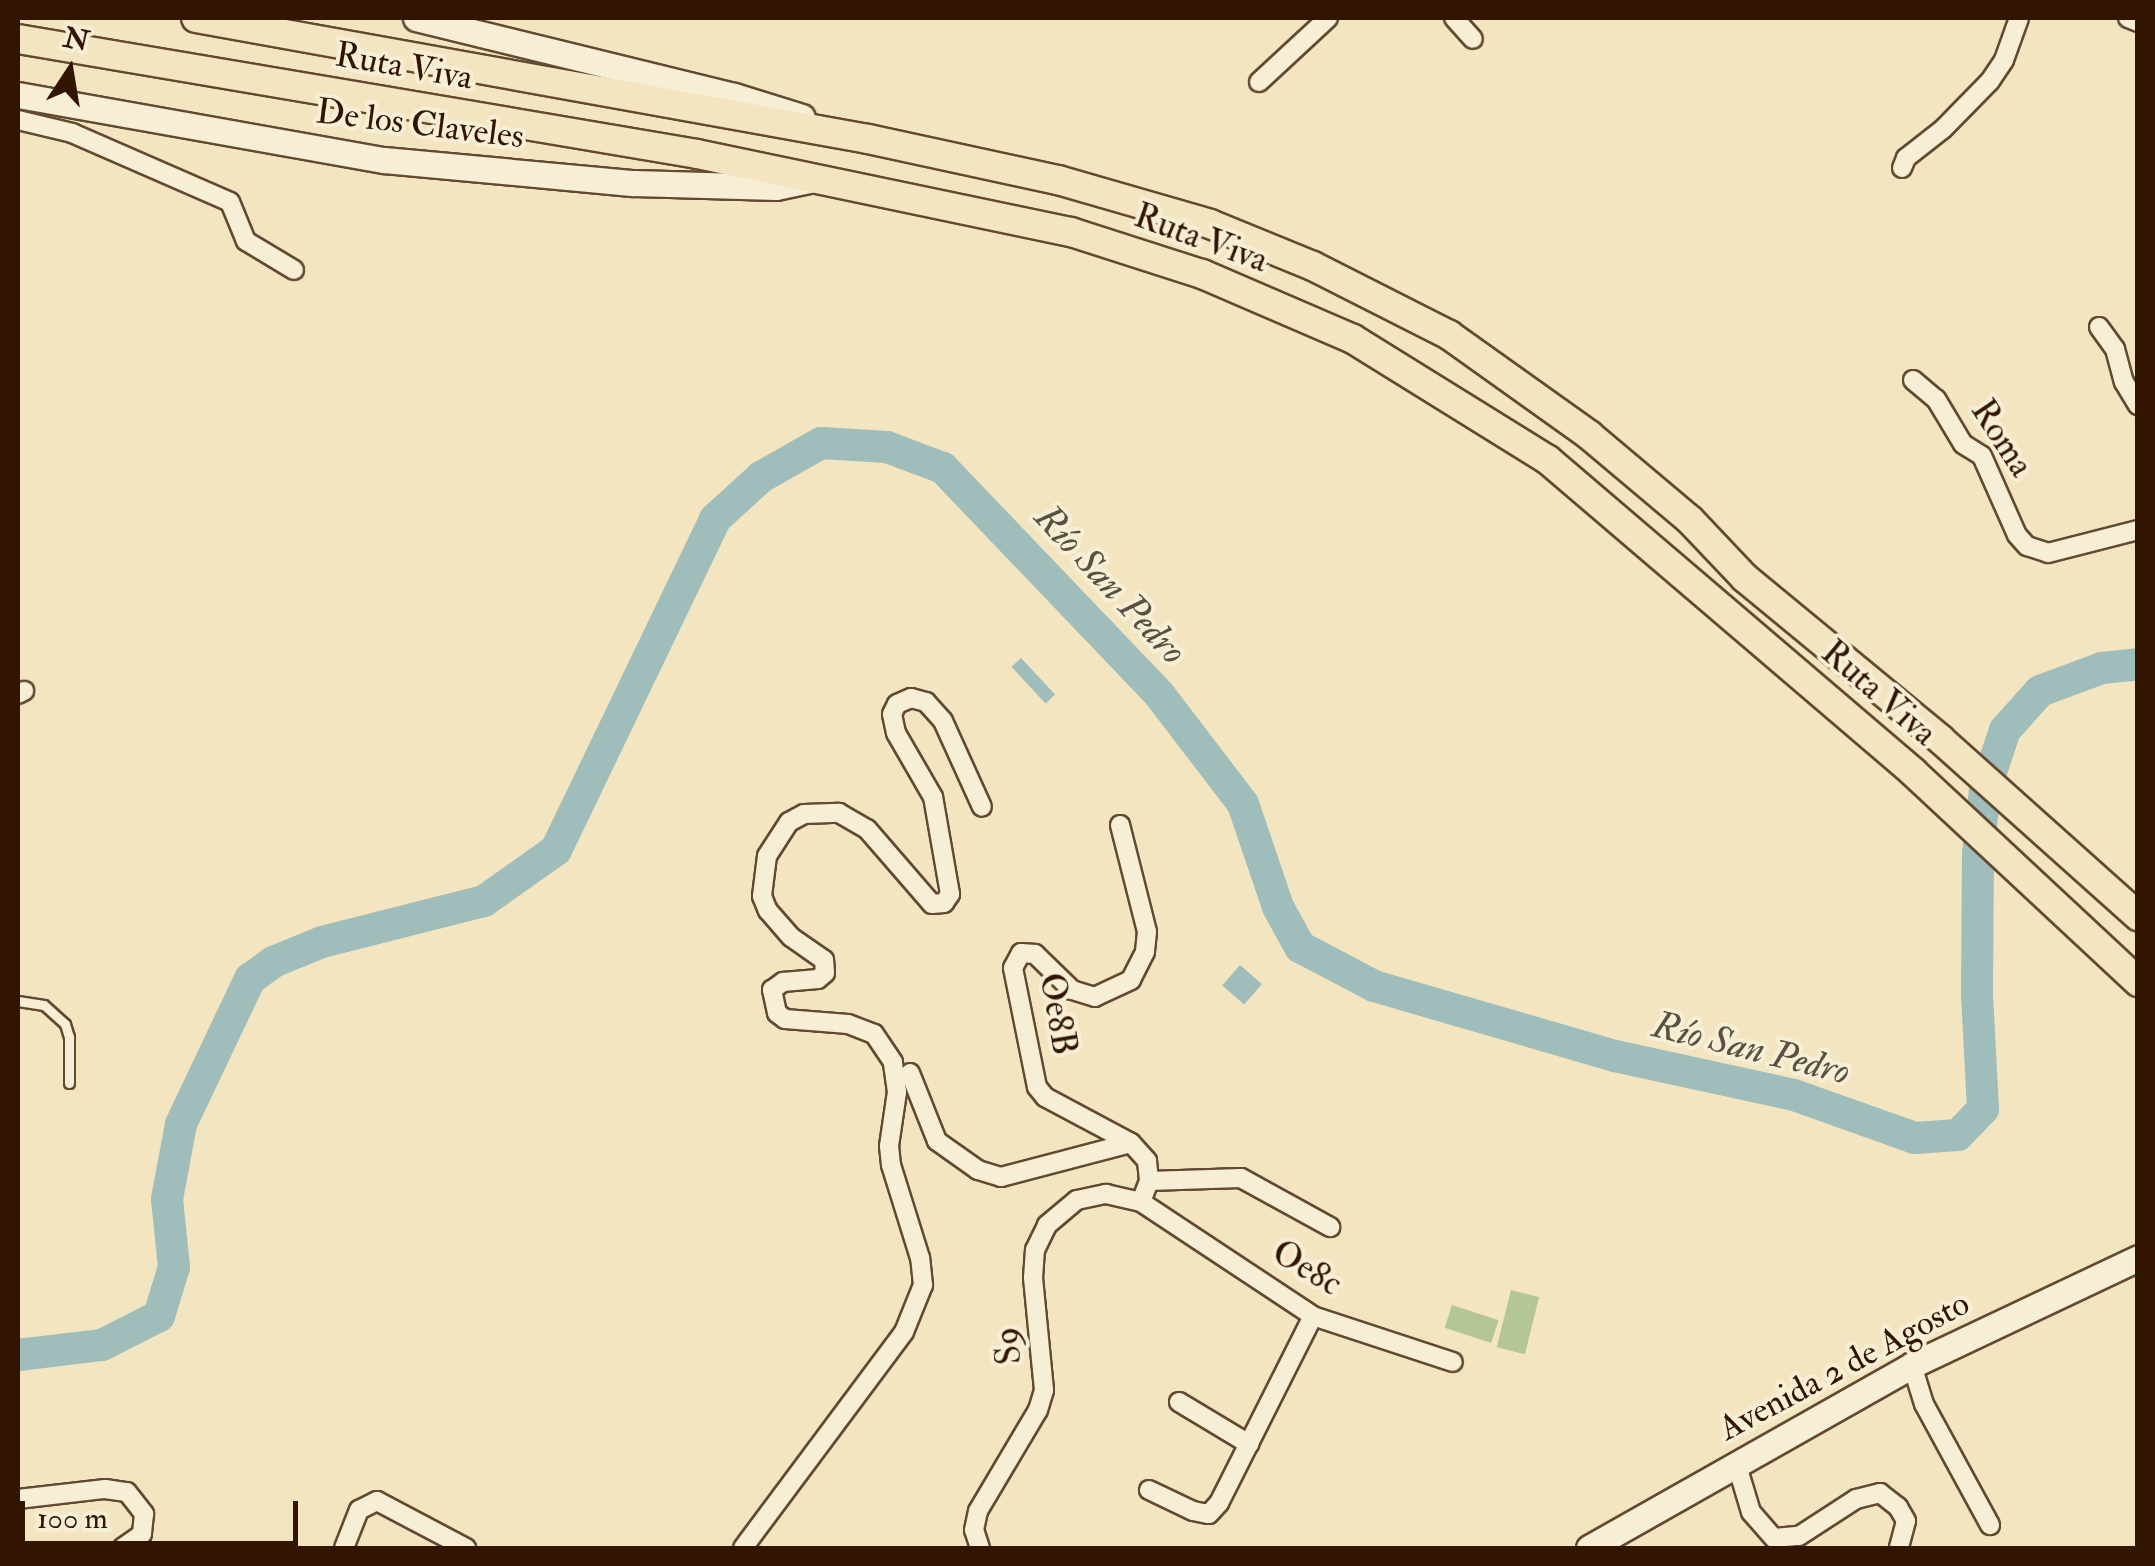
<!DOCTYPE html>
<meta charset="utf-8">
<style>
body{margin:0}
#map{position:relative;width:2155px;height:1566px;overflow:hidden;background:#f3e5c0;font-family:"IM FELL Double Pica",serif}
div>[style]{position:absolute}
.green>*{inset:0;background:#b5c696;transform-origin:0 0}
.water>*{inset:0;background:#9ebdbb;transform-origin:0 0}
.river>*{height:32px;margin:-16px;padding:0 16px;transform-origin:16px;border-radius:16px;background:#9ebdbb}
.roads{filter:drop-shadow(2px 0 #624930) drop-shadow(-2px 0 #624930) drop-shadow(0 2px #624930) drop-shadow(0 -2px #624930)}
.service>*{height:9px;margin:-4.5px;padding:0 4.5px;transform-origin:4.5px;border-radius:4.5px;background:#f7eed6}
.minor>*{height:18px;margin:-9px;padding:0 9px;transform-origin:9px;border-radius:9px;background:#f7eed6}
.secondary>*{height:25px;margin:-12.5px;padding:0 12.5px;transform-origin:12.5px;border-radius:12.5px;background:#f7eed6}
.trunk>*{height:28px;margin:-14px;padding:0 14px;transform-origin:14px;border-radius:14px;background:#f3e5c0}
span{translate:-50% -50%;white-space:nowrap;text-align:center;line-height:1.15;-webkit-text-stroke:8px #f7eed6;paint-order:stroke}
.street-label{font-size:35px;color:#321500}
.water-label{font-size:38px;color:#585041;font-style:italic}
.frame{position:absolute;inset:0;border:20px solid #321500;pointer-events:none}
.north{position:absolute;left:20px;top:20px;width:100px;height:100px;-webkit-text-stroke:8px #f7eed6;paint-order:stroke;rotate:12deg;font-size:28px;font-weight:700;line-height:40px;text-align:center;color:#321500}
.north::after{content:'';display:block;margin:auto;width:35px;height:45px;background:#321500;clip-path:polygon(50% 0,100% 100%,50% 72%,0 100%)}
.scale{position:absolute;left:20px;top:1501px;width:278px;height:45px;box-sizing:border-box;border:5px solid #321500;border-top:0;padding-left:12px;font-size:30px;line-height:35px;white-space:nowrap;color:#321500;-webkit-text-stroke:8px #f7eed6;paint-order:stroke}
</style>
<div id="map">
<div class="green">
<i style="left:1511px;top:1290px;width:29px;height:59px;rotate:14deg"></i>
<i style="left:1452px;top:1305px;width:49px;height:24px;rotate:18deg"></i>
</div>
<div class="water">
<i style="left:1021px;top:658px;width:50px;height:13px;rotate:47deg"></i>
<i style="left:1240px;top:965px;width:29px;height:27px;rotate:41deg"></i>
</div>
<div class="river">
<i style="left:18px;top:1355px;width:85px;rotate:-6.8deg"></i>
<i style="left:102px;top:1345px;width:64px;rotate:-27deg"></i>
<i style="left:159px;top:1316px;width:51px;rotate:-73deg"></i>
<i style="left:174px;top:1267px;width:68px;rotate:-95.9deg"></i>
<i style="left:167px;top:1199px;width:76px;rotate:-79.4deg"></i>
<i style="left:181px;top:1124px;width:161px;rotate:-64.6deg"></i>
<i style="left:250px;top:979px;width:29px;rotate:-36deg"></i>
<i style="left:273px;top:962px;width:53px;rotate:-22.2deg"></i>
<i style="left:322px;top:942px;width:167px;rotate:-14.2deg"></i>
<i style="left:484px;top:901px;width:88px;rotate:-35.3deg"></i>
<i style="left:556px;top:850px;width:367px;rotate:-64.3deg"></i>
<i style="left:715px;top:519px;width:62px;rotate:-42.4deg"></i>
<i style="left:761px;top:477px;width:69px;rotate:-29.5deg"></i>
<i style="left:821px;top:443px;width:66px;rotate:3.5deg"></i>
<i style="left:887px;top:447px;width:60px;rotate:20.6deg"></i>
<i style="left:943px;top:468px;width:313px;rotate:46.3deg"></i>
<i style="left:1159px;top:694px;width:138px;rotate:52.6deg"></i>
<i style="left:1243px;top:804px;width:109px;rotate:71.2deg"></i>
<i style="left:1278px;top:907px;width:46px;rotate:61.2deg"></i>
<i style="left:1300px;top:947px;width:84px;rotate:27.8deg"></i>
<i style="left:1374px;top:986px;width:251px;rotate:16.2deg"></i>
<i style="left:1615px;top:1056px;width:183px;rotate:12.3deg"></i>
<i style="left:1794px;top:1095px;width:128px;rotate:19.6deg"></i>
<i style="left:1915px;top:1138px;width:43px;rotate:-4deg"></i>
<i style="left:1958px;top:1135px;width:36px;rotate:-46deg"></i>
<i style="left:1983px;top:1109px;width:114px;rotate:-93deg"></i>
<i style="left:1977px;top:995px;width:141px;rotate:-89.6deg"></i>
<i style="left:1978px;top:854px;width:64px;rotate:-83.8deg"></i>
<i style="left:1985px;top:790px;width:63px;rotate:-71.6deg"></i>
<i style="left:2005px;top:730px;width:52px;rotate:-48.1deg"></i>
<i style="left:2040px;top:691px;width:66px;rotate:-20.4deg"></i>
<i style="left:2102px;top:668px;width:36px;rotate:-6deg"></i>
</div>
<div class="roads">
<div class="service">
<i style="left:18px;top:1001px;width:26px;rotate:9deg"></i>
<i style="left:44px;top:1005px;width:28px;rotate:42deg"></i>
<i style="left:65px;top:1024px;width:14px;rotate:73deg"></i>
<i style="left:69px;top:1037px;width:46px;rotate:90deg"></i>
</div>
<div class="minor">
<i style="left:1454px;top:18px;width:28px;rotate:48deg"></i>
<i style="left:2128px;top:18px;width:11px;rotate:22deg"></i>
<i style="left:1259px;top:82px;width:94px;rotate:-42.8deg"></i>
<i style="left:18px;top:120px;width:56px;rotate:13.5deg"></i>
<i style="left:72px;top:133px;width:172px;rotate:23.6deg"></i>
<i style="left:230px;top:202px;width:42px;rotate:67.7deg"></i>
<i style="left:246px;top:241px;width:56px;rotate:31.1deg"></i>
<i style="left:1902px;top:168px;width:11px;rotate:-68deg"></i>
<i style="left:1906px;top:158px;width:47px;rotate:-38.1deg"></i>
<i style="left:1943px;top:129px;width:67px;rotate:-45.6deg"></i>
<i style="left:1990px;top:81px;width:25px;rotate:-56deg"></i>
<i style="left:2004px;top:60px;width:45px;rotate:-70.3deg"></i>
<i style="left:2099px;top:327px;width:27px;rotate:54deg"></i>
<i style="left:2115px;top:349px;width:34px;rotate:75deg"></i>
<i style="left:2124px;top:382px;width:27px;rotate:59deg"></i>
<i style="left:1913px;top:380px;width:30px;rotate:40deg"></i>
<i style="left:1936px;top:399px;width:52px;rotate:59deg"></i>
<i style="left:1963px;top:444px;width:22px;rotate:32deg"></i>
<i style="left:1982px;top:456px;width:86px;rotate:66.1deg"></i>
<i style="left:2017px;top:535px;width:15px;rotate:48deg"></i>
<i style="left:2027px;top:546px;width:22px;rotate:18deg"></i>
<i style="left:2048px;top:553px;width:93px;rotate:-14.3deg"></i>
<i style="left:18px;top:694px;width:7px;rotate:-27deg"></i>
<i style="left:1120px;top:825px;width:110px;rotate:75.8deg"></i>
<i style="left:1147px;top:932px;width:20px;rotate:96deg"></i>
<i style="left:1145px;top:952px;width:31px;rotate:117deg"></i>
<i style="left:1131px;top:980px;width:40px;rotate:155deg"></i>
<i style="left:1095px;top:997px;width:24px;rotate:-163deg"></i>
<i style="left:1072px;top:990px;width:52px;rotate:-135.8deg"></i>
<i style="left:1035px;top:954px;width:14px;rotate:-176deg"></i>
<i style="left:1021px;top:953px;width:17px;rotate:118deg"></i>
<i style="left:1013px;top:968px;width:121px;rotate:78.6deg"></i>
<i style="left:1037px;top:1087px;width:13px;rotate:51deg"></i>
<i style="left:1045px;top:1097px;width:98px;rotate:28.1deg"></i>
<i style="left:1131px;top:1143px;width:24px;rotate:48deg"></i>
<i style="left:1147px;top:1161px;width:20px;rotate:84deg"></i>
<i style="left:1149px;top:1181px;width:22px;rotate:111deg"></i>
<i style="left:910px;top:1073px;width:73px;rotate:68.3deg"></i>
<i style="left:937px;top:1141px;width:50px;rotate:35.3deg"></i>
<i style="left:978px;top:1170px;width:24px;rotate:17deg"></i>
<i style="left:1001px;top:1177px;width:134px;rotate:-14.7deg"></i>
<i style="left:1149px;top:1181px;width:92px;rotate:-1.9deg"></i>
<i style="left:1241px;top:1178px;width:102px;rotate:28.8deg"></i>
<i style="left:1912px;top:1365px;width:41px;rotate:72.9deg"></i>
<i style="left:1924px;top:1404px;width:138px;rotate:61.4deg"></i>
<i style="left:1179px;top:1402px;width:82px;rotate:31deg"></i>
<i style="left:1736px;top:1462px;width:52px;rotate:73.3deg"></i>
<i style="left:1751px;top:1512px;width:35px;rotate:49deg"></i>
<i style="left:1774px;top:1538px;width:25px;rotate:-5deg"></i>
<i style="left:1799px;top:1536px;width:68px;rotate:-33deg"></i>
<i style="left:1856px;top:1499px;width:25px;rotate:-14deg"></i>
<i style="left:1880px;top:1493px;width:23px;rotate:38deg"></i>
<i style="left:1898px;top:1507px;width:16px;rotate:60deg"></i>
<i style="left:1906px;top:1521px;width:28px;rotate:105deg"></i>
<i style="left:1149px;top:1490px;width:49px;rotate:25.5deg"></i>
<i style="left:1193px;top:1511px;width:16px;rotate:11deg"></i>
<i style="left:1209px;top:1514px;width:15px;rotate:-48deg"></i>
<i style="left:1219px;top:1503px;width:209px;rotate:-63.3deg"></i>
<i style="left:18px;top:1499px;width:88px;rotate:-6.6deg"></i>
<i style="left:105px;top:1489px;width:22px;rotate:8deg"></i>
<i style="left:127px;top:1492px;width:28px;rotate:52deg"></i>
<i style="left:144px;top:1514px;width:20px;rotate:96deg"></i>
<i style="left:142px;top:1534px;width:24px;rotate:145deg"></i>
<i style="left:344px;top:1548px;width:41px;rotate:-68.5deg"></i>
<i style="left:359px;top:1510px;width:20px;rotate:-27deg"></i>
<i style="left:377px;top:1501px;width:101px;rotate:27.8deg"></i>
<i style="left:743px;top:1548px;width:269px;rotate:-53.3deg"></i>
<i style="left:904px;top:1332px;width:51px;rotate:-68deg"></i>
<i style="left:923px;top:1285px;width:27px;rotate:-96deg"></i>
<i style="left:920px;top:1258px;width:97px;rotate:-107.3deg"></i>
<i style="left:891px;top:1165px;width:19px;rotate:-96deg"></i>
<i style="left:889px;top:1146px;width:55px;rotate:-81.6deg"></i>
<i style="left:897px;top:1092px;width:30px;rotate:-98deg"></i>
<i style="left:893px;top:1062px;width:34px;rotate:-124deg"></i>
<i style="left:874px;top:1034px;width:28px;rotate:-159deg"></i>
<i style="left:848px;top:1024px;width:63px;rotate:-175.5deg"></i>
<i style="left:785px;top:1019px;width:10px;rotate:-143deg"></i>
<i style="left:777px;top:1013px;width:24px;rotate:-102deg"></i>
<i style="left:772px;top:990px;width:14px;rotate:-36deg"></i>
<i style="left:783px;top:982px;width:35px;rotate:-5deg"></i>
<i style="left:818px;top:979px;width:9px;rotate:-41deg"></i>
<i style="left:825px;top:973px;width:13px;rotate:-94deg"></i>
<i style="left:824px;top:960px;width:40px;rotate:-145.1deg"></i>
<i style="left:791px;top:937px;width:35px;rotate:-131deg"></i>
<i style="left:768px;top:911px;width:16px;rotate:-112deg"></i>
<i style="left:762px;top:896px;width:40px;rotate:-82.9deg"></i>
<i style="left:767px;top:856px;width:40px;rotate:-57.1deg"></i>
<i style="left:789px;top:822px;width:17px;rotate:-28deg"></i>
<i style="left:804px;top:814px;width:35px;rotate:-2deg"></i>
<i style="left:839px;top:813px;width:32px;rotate:30deg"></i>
<i style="left:867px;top:829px;width:99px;rotate:49.1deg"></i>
<i style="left:932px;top:904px;width:12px;rotate:-5deg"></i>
<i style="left:944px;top:903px;width:11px;rotate:-56deg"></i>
<i style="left:950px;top:894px;width:98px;rotate:-99.9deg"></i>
<i style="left:933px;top:797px;width:74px;rotate:-120deg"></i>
<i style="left:896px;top:733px;width:19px;rotate:-102deg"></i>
<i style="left:892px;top:714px;width:11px;rotate:-63deg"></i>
<i style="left:897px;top:704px;width:15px;rotate:-23deg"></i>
<i style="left:911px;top:698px;width:16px;rotate:15deg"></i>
<i style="left:926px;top:702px;width:25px;rotate:48deg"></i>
<i style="left:943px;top:721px;width:94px;rotate:65.6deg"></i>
<i style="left:980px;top:1548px;width:19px;rotate:-108deg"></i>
<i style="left:974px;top:1530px;width:19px;rotate:-78deg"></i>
<i style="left:978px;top:1511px;width:117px;rotate:-59.3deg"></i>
<i style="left:1038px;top:1410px;width:21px;rotate:-73deg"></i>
<i style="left:1044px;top:1390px;width:113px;rotate:-95.6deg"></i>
<i style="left:1033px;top:1278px;width:28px;rotate:-86deg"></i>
<i style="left:1035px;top:1250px;width:28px;rotate:-64deg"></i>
<i style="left:1047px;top:1225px;width:39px;rotate:-40deg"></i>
<i style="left:1077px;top:1200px;width:30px;rotate:-12deg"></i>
<i style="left:1106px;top:1194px;width:36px;rotate:13deg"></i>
<i style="left:1141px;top:1202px;width:206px;rotate:33.5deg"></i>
<i style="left:1313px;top:1316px;width:147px;rotate:18.2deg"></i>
</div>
<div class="secondary">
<i style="left:416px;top:18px;width:327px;rotate:13.8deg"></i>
<i style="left:734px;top:96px;width:71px;rotate:17.2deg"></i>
<i style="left:18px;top:95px;width:372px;rotate:10.1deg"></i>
<i style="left:384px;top:160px;width:251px;rotate:5.3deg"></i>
<i style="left:634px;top:183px;width:142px;rotate:1.6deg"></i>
<i style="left:776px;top:187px;width:40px;rotate:-12deg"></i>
<i style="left:1589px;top:1548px;width:371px;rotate:-29.5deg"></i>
<i style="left:1912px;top:1365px;width:250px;rotate:-25.3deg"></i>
</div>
<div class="trunk">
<i style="left:196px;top:18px;width:683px;rotate:10.21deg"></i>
<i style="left:868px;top:139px;width:194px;rotate:12.2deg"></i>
<i style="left:1058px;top:180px;width:158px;rotate:16.1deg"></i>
<i style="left:1210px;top:224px;width:111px;rotate:22.2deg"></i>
<i style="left:1313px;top:266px;width:153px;rotate:26.9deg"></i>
<i style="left:1449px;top:335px;width:172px;rotate:35.5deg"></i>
<i style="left:1589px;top:435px;width:132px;rotate:40.1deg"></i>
<i style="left:1690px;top:520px;width:80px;rotate:46.5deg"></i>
<i style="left:1745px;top:578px;width:253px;rotate:39.5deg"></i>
<i style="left:1940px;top:739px;width:266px;rotate:41.8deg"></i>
<i style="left:18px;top:39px;width:689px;rotate:9.61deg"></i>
<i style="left:697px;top:154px;width:382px;rotate:11.8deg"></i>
<i style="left:1071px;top:232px;width:138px;rotate:17.8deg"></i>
<i style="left:1202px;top:274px;width:164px;rotate:23.3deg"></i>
<i style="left:1353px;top:339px;width:229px;rotate:31.8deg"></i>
<i style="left:1548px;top:460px;width:480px;rotate:40.5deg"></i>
<i style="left:1913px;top:772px;width:308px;rotate:43deg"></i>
</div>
</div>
<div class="street-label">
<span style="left:404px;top:66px;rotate:10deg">Ruta Viva</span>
<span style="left:420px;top:124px;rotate:7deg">De los Claveles</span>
<span style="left:1201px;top:238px;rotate:20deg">Ruta Viva</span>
<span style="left:2002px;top:438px;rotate:57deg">Roma</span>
<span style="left:1879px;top:693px;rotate:41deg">Ruta Viva</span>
<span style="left:1058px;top:1014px;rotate:80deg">Oe8B</span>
<span style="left:1307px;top:1268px;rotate:31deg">Oe8c</span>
<span style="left:1008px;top:1346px;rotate:-96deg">S9</span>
<span style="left:1844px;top:1366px;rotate:-28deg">Avenida 2 de Agosto</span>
</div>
<div class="water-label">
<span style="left:1110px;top:585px;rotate:47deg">Río San Pedro</span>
<span style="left:1751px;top:1049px;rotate:14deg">Río San Pedro</span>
</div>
<div class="frame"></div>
<div class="north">N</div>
<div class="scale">100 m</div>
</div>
